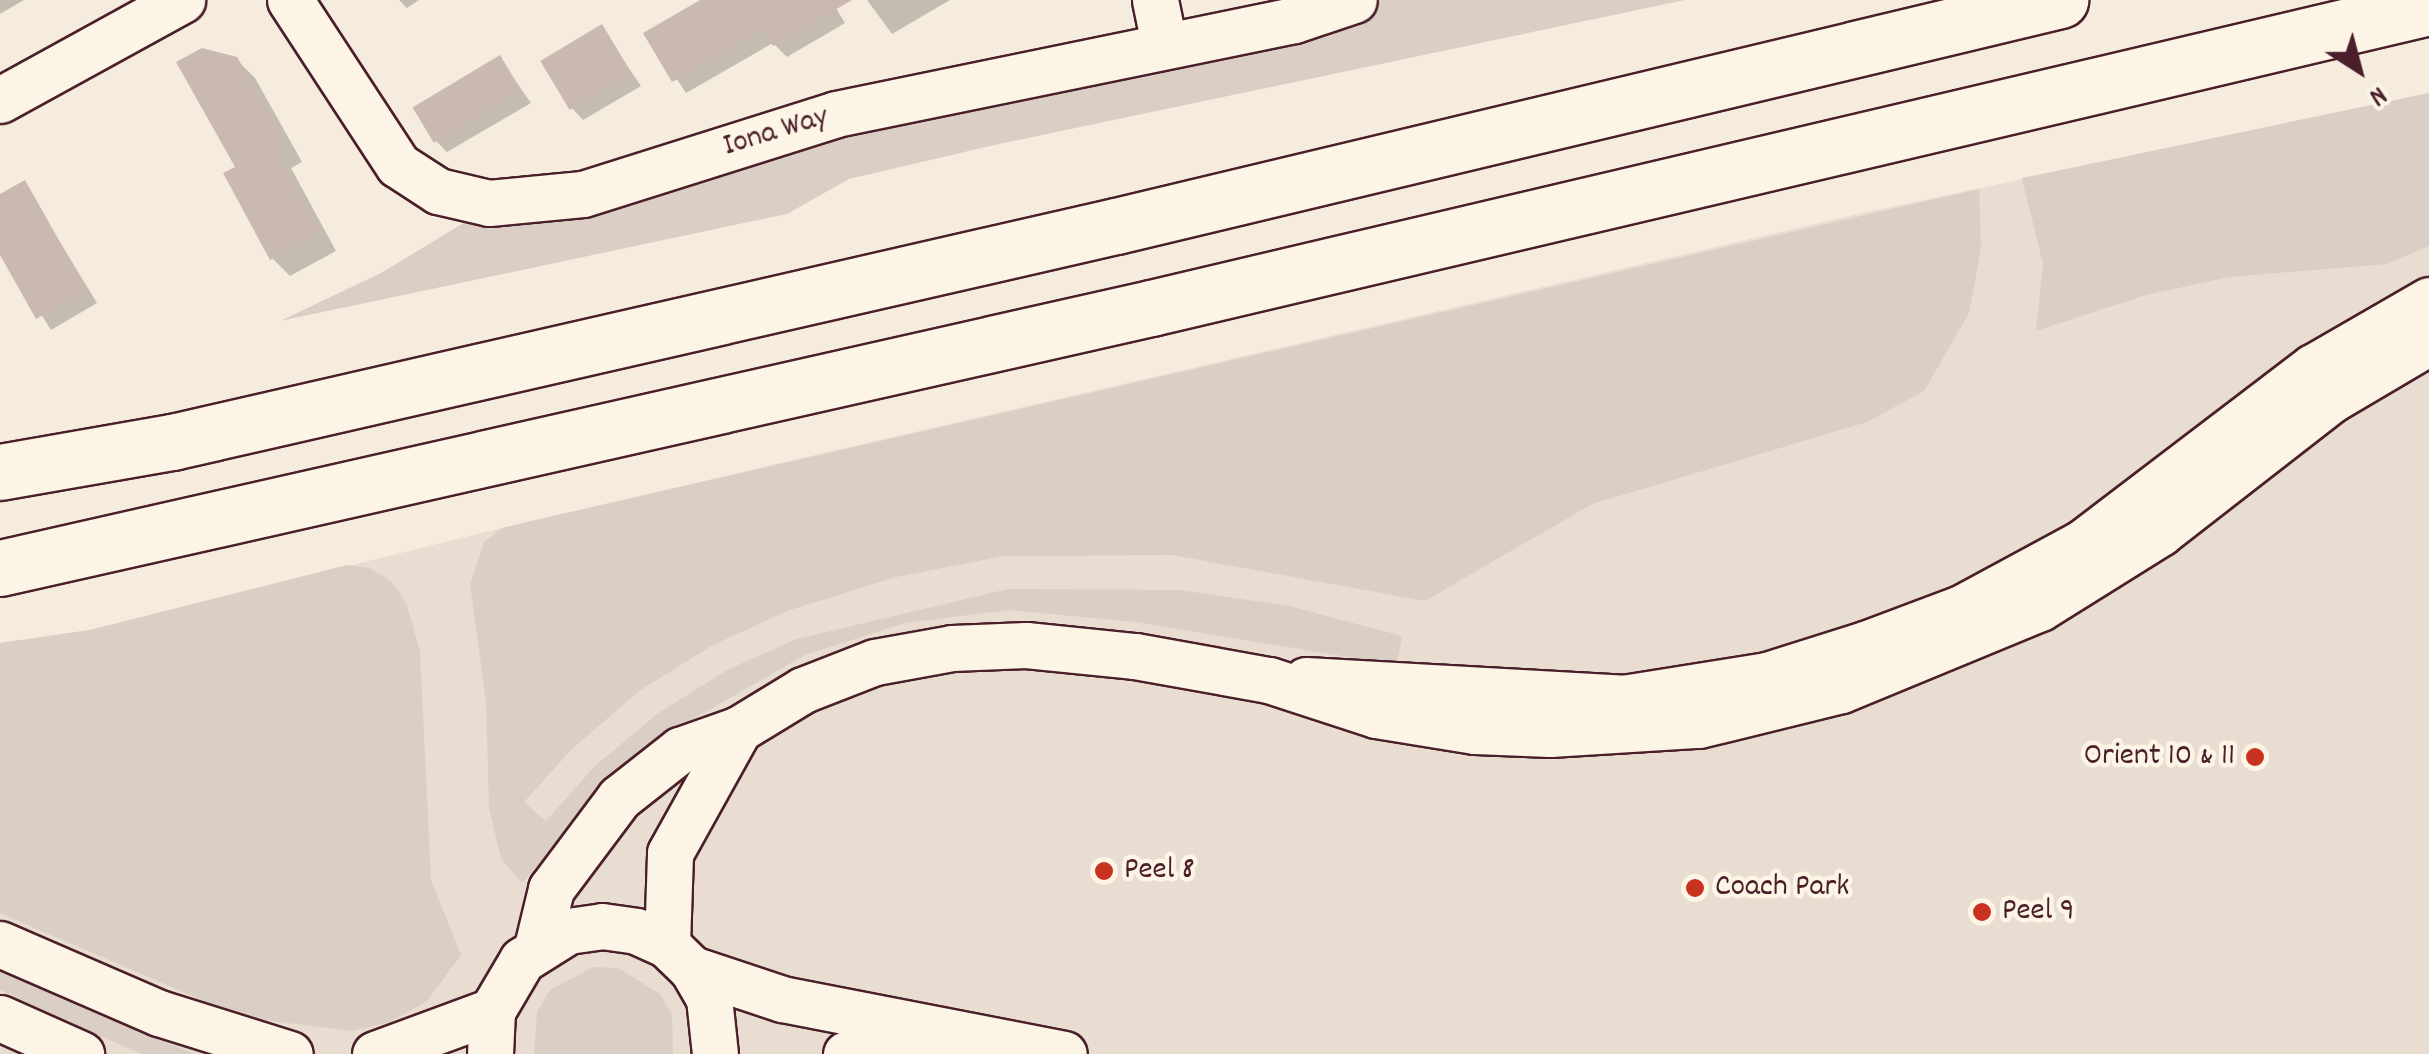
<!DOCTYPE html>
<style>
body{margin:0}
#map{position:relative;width:2429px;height:1054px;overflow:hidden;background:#f5ecde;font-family:Dekko,sans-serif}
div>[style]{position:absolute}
.built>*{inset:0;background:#e8ddd0}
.green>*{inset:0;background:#dbcec4}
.shadow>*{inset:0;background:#0003}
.building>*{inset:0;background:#cab9b1;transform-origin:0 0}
.roads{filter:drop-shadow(2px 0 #4a1f2b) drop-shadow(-2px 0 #4a1f2b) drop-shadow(0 2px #4a1f2b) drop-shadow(0 -2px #4a1f2b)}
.minor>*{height:45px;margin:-22.5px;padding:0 22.5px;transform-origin:22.5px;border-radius:22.5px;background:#fcf5e5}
.motorway>*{height:55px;margin:-27.5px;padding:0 27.5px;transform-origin:27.5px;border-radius:27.5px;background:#fcf5e5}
.dots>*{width:28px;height:28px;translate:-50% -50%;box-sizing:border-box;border:5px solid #fcf5e5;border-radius:50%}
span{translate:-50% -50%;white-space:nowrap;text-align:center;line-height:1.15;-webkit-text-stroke:9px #fcf5e5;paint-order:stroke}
.street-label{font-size:32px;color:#4a1f2b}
.poi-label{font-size:32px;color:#4a1f2b}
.right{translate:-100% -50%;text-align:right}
.left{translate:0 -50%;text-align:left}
.north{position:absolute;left:2309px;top:20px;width:100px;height:100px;-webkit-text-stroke:8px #fcf5e5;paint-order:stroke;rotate:144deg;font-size:28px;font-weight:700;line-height:40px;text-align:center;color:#4a1f2b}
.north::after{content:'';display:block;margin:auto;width:35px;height:45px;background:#4a1f2b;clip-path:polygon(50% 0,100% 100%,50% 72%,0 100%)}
</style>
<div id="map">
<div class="built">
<i style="clip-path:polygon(2429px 93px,2429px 1054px,0 1054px,0 643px,90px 630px,530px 521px,1858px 214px)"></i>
</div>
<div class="green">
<i style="clip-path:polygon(1382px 0,1685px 0,990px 146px,849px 179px,787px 214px,280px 321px,381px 273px,485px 210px,835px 124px,1305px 27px)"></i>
<i style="clip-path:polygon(2429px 93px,2429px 246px,2386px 264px,2229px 277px,2146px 295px,2036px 331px,2043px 264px,2022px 178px)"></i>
<i style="clip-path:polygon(1979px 189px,1981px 248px,1969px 313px,1924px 391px,1867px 422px,1592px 504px,1425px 601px,1172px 555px,1004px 556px,896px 577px,787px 611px,713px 645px,639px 691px,571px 750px,524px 802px,546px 821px,595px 766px,657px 714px,727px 670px,797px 639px,1008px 589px,1180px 590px,1289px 606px,1402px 636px,1397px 665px,1136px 622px,1009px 610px,905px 623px,805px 655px,670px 732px,610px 783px,522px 883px,501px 859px,489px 808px,486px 701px,470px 585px,484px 542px,502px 528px)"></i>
<i style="clip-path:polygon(347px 565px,369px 568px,391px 581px,407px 605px,420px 652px,431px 880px,461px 955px,427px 1001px,390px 1022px,352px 1031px,241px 1017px,0 913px,0 643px,90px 630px)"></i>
<i style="clip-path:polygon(593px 967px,618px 968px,660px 994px,672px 1015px,673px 1054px,534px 1054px,537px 1012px,550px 990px)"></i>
<i style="clip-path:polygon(0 970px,99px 1015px,195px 1054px,142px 1054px,91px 1032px,0 990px)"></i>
</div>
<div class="shadow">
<i style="clip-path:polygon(0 0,24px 0,0 14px)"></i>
<i style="clip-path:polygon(399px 0,419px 0,407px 8px)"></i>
<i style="clip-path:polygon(743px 0,831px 0,845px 23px,787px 57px,773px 43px,686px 93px,647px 34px)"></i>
<i style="clip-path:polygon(867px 0,950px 0,892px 34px)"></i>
<i style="clip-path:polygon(601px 27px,641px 86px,583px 120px,571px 107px)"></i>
<i style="clip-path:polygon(236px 59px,255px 78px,302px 162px,291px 168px,336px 251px,290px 276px,272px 258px,238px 168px)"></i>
<i style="clip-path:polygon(500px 59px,531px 103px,447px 152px,435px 140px)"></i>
<i style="clip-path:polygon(24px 183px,97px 303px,51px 330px,0 250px,0 196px)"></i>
</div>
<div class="building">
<i style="clip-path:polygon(700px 0,852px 0,773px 46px,763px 30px,672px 82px,643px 33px)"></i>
<i style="left:602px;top:24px;width:57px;height:72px;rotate:59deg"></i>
<i style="clip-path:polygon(202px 48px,237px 57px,286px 144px,275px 150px,320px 232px,270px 260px,223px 173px,235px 167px,176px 62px)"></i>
<i style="left:500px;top:55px;width:41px;height:102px;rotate:59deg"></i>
<i style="clip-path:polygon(25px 180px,87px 290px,36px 319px,0 255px,0 194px)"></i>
</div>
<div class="roads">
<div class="minor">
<i style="left:290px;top:0;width:197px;rotate:56.8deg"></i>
<i style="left:398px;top:165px;width:48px;rotate:33deg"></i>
<i style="left:438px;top:191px;width:52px;rotate:13.2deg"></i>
<i style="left:489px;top:203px;width:94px;rotate:-5.5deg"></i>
<i style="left:583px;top:194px;width:265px;rotate:-17.5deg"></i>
<i style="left:836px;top:114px;width:468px;rotate:-11.6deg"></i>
<i style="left:1294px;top:20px;width:63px;rotate:-18.4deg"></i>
<i style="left:1155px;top:0;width:45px;rotate:78.4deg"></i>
<i style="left:0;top:100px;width:208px;rotate:-28.8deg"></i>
<i style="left:1306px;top:680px;width:318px;rotate:3.2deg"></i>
<i style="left:1623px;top:698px;width:146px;rotate:-9.1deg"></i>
<i style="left:1767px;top:675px;width:103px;rotate:-17.6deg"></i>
<i style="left:1865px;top:644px;width:103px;rotate:-20.6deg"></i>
<i style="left:1961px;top:608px;width:139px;rotate:-28.4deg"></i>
<i style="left:2083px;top:542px;width:289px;rotate:-37.3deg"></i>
<i style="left:2313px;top:367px;width:134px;rotate:-30deg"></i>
<i style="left:0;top:944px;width:173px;rotate:23.5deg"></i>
<i style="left:159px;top:1013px;width:137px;rotate:17.4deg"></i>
<i style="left:667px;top:945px;width:92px;rotate:-88.1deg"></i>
<i style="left:670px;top:853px;width:142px;rotate:-60.9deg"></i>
<i style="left:537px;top:947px;width:60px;rotate:-76.4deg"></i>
<i style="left:551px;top:889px;width:114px;rotate:-53.2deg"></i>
<i style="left:619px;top:798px;width:78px;rotate:-38.2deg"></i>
<i style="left:680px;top:750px;width:63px;rotate:-19.6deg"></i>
<i style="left:739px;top:729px;width:75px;rotate:-31.4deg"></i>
<i style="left:803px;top:690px;width:77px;rotate:-21.3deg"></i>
<i style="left:875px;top:662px;width:78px;rotate:-10.3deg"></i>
<i style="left:952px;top:648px;width:74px;rotate:-2.3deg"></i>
<i style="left:1026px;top:645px;width:110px;rotate:5.8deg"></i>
<i style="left:1135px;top:656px;width:136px;rotate:10.2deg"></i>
<i style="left:1269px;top:680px;width:113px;rotate:18.1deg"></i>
<i style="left:1376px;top:715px;width:100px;rotate:9.2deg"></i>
<i style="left:1475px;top:731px;width:75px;rotate:2.3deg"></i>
<i style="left:1550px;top:734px;width:149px;rotate:-3.5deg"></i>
<i style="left:1699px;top:725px;width:146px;rotate:-13.8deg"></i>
<i style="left:1841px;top:690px;width:215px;rotate:-22.4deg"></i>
<i style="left:2040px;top:608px;width:142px;rotate:-32deg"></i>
<i style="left:2160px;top:533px;width:217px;rotate:-37.9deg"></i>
<i style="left:2331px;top:400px;width:114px;rotate:-30.6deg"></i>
<i style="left:692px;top:969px;width:95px;rotate:18.4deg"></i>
<i style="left:782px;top:999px;width:287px;rotate:11deg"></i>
<i style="left:0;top:1018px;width:89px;rotate:24deg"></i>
<i style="left:375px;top:1054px;width:125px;rotate:-20.2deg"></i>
<i style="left:490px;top:1054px;width:43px;rotate:-87.3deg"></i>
<i style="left:492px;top:1011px;width:59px;rotate:-59.5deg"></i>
<i style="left:522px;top:960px;width:54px;rotate:-32.2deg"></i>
<i style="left:568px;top:931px;width:34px;rotate:-8deg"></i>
<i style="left:602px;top:926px;width:34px;rotate:8deg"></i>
<i style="left:636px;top:931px;width:34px;rotate:24deg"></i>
<i style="left:667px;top:945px;width:35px;rotate:44deg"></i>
<i style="left:692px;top:969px;width:34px;rotate:60deg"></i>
<i style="left:709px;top:998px;width:56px;rotate:83.9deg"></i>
<i style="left:846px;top:1054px;width:83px;rotate:-9.7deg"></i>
</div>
<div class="motorway">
<i style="left:0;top:472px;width:175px;rotate:-9.9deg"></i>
<i style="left:172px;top:442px;width:968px;rotate:-12.89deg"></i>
<i style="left:1116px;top:226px;width:971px;rotate:-13.46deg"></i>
<i style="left:0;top:568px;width:1180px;rotate:-12.73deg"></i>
<i style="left:1151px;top:308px;width:1313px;rotate:-13.25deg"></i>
</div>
</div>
<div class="dots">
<i style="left:2255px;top:757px;background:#c8321e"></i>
<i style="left:1104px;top:871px;background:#c8321e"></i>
<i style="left:1695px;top:888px;background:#c8321e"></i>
<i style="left:1982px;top:912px;background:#c8321e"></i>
</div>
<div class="street-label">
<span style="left:776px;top:133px;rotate:-17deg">Iona Way</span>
</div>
<div class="poi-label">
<span class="right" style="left:2235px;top:757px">Orient 10 &amp; 11</span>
<span class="left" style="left:1124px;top:871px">Peel 8</span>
<span class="left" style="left:1715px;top:888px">Coach Park</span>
<span class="left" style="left:2002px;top:912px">Peel 9</span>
</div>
<div class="north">N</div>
</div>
